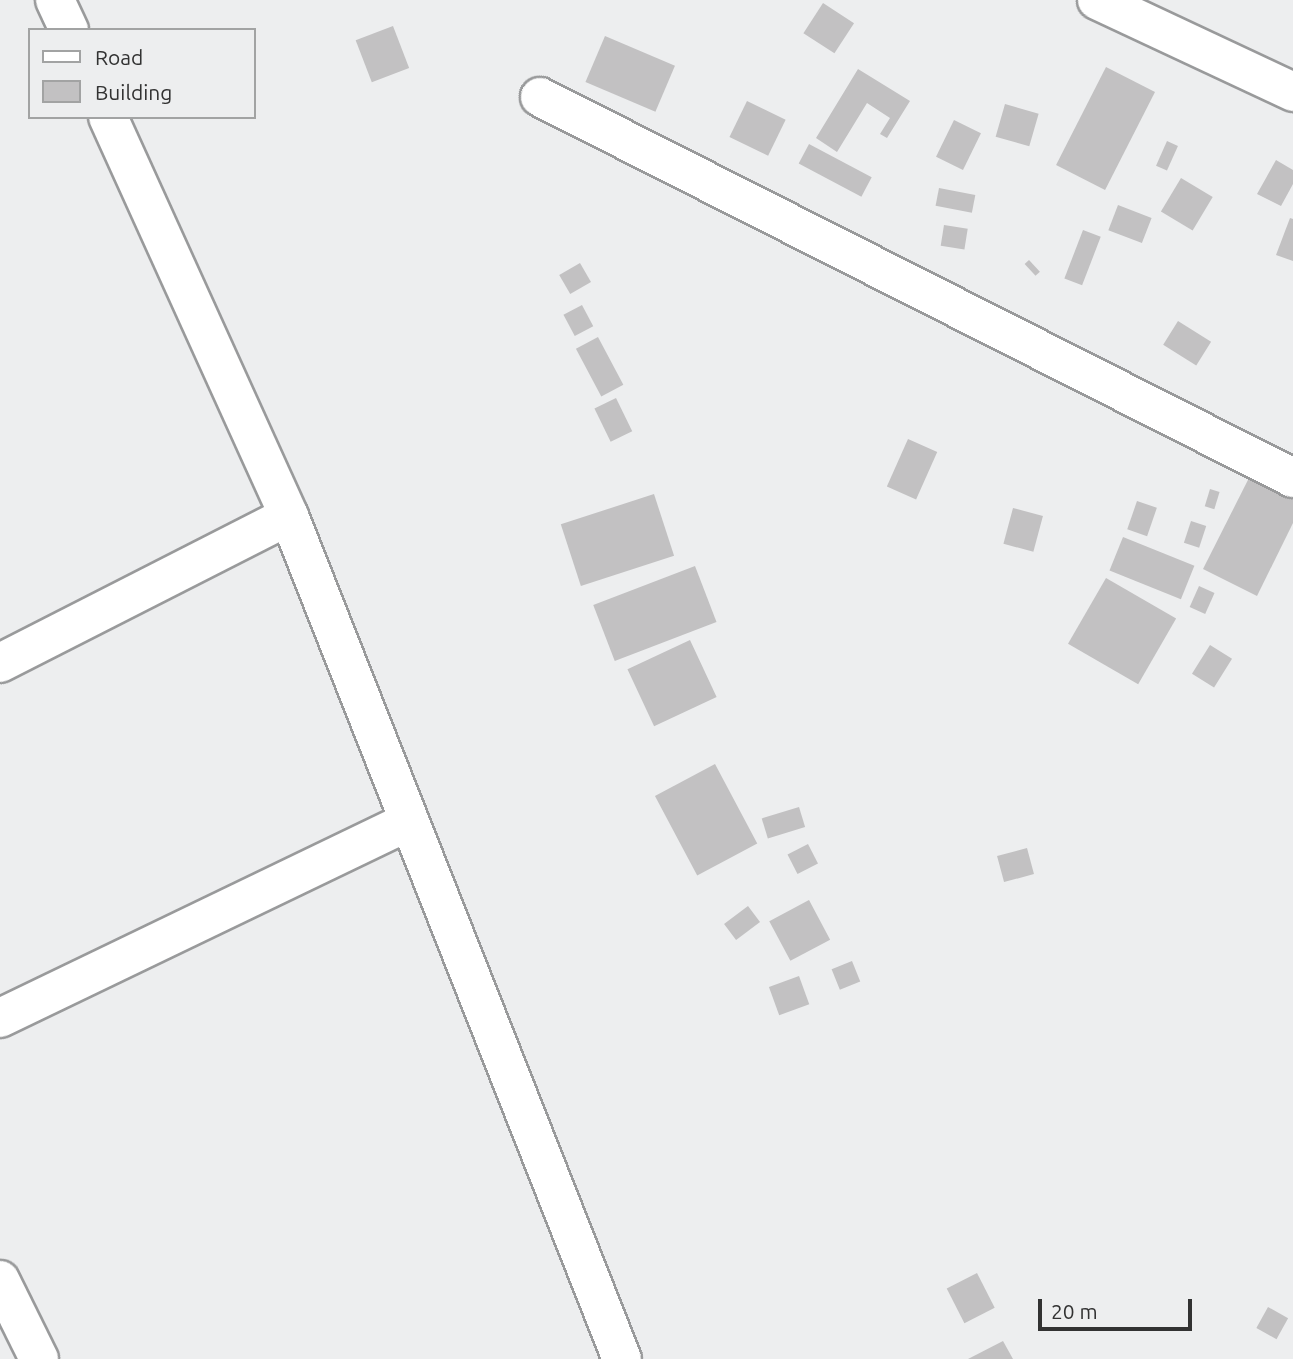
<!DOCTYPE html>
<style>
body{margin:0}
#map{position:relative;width:1293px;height:1359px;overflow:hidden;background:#edeeef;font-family:Ubuntu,sans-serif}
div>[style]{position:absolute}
.building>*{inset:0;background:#c2c1c2;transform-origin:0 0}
.roads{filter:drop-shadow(2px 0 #999a9b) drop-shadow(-2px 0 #999a9b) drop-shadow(0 2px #999a9b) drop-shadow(0 -2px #999a9b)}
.minor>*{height:38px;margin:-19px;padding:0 19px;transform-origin:19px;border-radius:19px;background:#fff}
span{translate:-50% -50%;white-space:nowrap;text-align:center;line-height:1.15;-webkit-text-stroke:6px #edeeef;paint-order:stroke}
.legend{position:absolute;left:28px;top:28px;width:228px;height:91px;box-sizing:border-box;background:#edeeef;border:2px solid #a2a3a3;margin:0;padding:9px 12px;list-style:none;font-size:21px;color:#323232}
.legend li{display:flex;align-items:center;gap:14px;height:35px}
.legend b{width:35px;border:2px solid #a2a3a3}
.scale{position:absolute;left:1038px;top:1299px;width:154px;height:32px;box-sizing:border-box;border:4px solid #323232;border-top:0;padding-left:9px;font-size:21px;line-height:24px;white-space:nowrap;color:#323232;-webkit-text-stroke:5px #edeeef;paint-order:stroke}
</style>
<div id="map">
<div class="building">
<i style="left:823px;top:3px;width:37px;height:36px;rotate:33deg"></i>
<i style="left:393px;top:26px;width:45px;height:40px;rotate:69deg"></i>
<i style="left:605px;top:36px;width:76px;height:50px;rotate:23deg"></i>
<i style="left:1106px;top:67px;width:55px;height:110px;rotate:27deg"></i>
<i style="clip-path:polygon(858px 69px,910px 101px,887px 138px,880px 134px,890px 118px,867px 103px,837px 152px,816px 138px)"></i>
<i style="left:747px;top:101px;width:43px;height:40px;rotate:26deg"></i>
<i style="left:1005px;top:104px;width:35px;height:34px;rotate:16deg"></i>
<i style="left:954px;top:120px;width:30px;height:41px;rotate:26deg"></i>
<i style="left:1167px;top:141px;width:12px;height:27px;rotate:24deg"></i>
<i style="left:809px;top:144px;width:71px;height:22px;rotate:28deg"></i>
<i style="clip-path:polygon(1276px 160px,1293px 170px,1293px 184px,1281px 206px,1257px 194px)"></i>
<i style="left:1181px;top:178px;width:37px;height:39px;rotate:31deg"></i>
<i style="left:939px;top:188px;width:37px;height:18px;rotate:11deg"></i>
<i style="left:1118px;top:205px;width:36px;height:27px;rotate:21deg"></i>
<i style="clip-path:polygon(1290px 218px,1293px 219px,1293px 261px,1276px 255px)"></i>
<i style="left:944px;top:225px;width:24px;height:21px;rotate:9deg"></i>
<i style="left:1083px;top:230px;width:19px;height:52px;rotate:21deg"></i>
<i style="left:1029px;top:260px;width:16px;height:6px;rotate:47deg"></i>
<i style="left:580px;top:263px;width:22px;height:24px;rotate:60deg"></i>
<i style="left:582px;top:305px;width:24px;height:21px;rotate:62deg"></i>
<i style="left:1178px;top:321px;width:39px;height:28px;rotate:32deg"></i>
<i style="left:598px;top:337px;width:54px;height:25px;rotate:62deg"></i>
<i style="left:616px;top:398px;width:37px;height:24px;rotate:64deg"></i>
<i style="left:908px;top:439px;width:32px;height:52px;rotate:24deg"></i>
<i style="clip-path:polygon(1254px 468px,1293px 487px,1293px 523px,1257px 596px,1203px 569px)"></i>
<i style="left:1210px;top:489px;width:10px;height:18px;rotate:17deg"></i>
<i style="left:654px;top:494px;width:65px;height:98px;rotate:72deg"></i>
<i style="left:1137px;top:501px;width:21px;height:30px;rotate:19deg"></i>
<i style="left:1013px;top:508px;width:31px;height:37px;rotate:15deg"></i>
<i style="left:1191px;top:521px;width:16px;height:23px;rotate:18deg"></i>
<i style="left:1123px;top:537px;width:77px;height:36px;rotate:22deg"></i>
<i style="left:695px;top:566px;width:60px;height:109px;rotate:69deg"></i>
<i style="left:1106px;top:578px;width:81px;height:76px;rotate:30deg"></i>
<i style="left:1199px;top:586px;width:17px;height:23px;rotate:24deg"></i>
<i style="left:690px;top:640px;width:63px;height:69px;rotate:65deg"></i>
<i style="left:1210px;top:645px;width:26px;height:34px;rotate:32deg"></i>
<i style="left:715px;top:764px;width:90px;height:68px;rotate:62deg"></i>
<i style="left:799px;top:807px;width:21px;height:39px;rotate:73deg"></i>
<i style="left:808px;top:844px;width:22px;height:23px;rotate:63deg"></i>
<i style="left:1027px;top:848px;width:27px;height:31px;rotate:75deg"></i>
<i style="left:809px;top:900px;width:45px;height:45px;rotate:62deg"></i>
<i style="left:748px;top:906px;width:20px;height:30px;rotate:53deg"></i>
<i style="left:852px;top:961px;width:22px;height:22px;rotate:68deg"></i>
<i style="left:799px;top:976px;width:30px;height:32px;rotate:70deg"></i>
<i style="left:977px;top:1273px;width:39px;height:34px;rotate:63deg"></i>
<i style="left:1268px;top:1307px;width:23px;height:24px;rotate:29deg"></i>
<i style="clip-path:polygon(1003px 1341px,1013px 1359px,968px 1359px)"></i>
</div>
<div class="roads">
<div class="minor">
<i style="left:55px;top:0;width:33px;rotate:65deg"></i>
<i style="left:1097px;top:0;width:217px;rotate:25.1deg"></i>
<i style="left:540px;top:97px;width:844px;rotate:26.84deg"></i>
<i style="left:108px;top:117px;width:438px;rotate:65.6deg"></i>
<i style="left:289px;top:516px;width:906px;rotate:68.45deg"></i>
<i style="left:0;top:663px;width:324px;rotate:-27deg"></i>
<i style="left:0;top:1018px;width:454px;rotate:-25.7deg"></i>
<i style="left:0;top:1280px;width:88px;rotate:63.7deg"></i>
</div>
</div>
<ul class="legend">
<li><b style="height:9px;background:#fff"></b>Road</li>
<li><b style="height:19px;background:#c2c1c2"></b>Building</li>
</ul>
<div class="scale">20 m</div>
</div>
